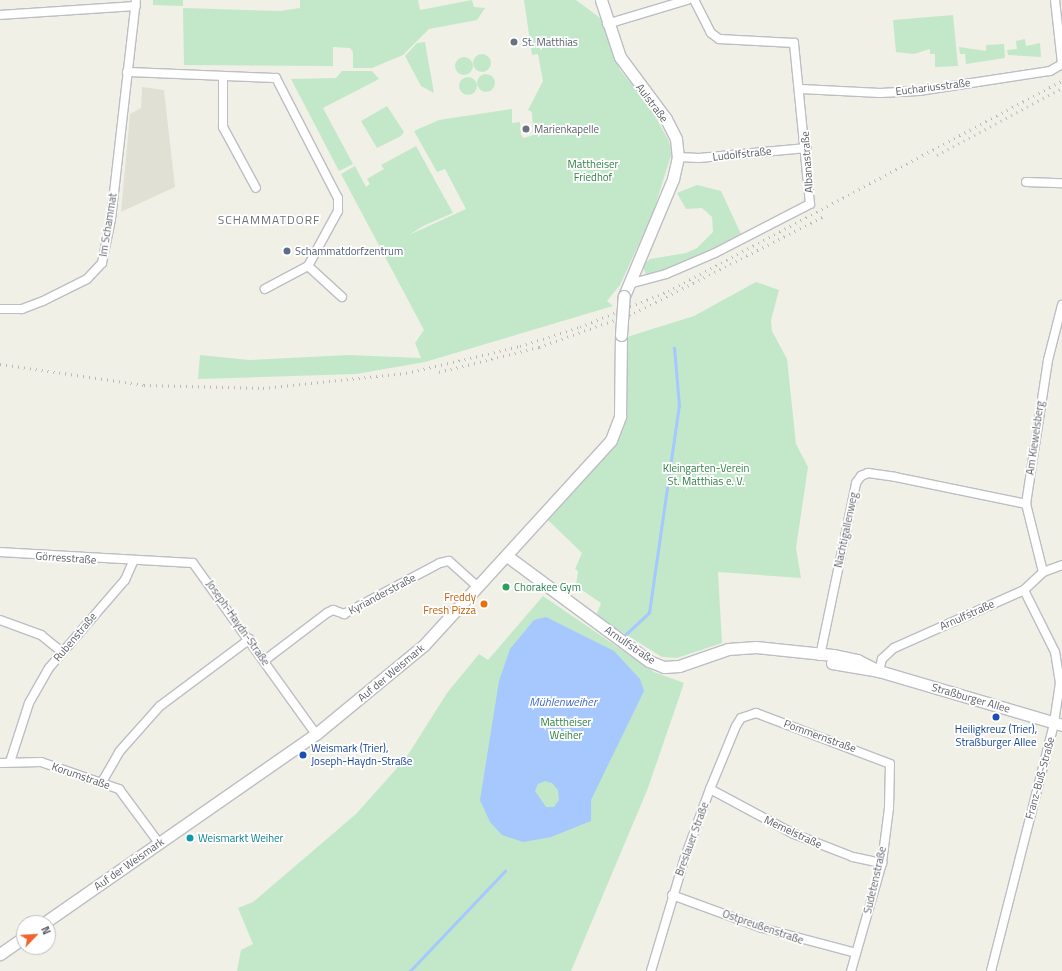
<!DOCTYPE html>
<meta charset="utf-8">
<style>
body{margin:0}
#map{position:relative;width:1062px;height:971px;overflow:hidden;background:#f0f0e6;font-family:"Titillium Web",sans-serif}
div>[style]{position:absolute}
.education>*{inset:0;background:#e0e0d4}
.green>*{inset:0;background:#c2e8c9}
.round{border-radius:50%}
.water>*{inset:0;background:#a7c7ff}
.stream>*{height:2.5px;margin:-1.25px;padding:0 1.25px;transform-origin:1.25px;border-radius:1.25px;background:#a7c7ff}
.roads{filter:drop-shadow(1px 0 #bdbec5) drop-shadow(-1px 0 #bdbec5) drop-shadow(0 1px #bdbec5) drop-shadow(0 -1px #bdbec5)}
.street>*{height:8px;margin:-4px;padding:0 4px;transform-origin:4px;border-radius:4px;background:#fff}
.secondary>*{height:11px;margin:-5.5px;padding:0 5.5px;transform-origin:5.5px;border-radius:5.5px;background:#fff}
.rail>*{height:2.5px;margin-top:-1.25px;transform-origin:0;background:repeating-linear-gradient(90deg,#b8b9ba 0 1px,transparent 0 6px)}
.bridges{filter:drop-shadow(1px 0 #bbbdc4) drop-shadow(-1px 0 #bbbdc4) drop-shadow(0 1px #bbbdc4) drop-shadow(0 -1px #bbbdc4)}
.secondary-bridge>*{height:11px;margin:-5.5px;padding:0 5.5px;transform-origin:5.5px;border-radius:5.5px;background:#fff}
.dots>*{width:11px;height:11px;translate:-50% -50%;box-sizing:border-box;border:2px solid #fff;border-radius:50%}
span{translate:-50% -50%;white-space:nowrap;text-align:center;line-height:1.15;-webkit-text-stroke:3.5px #fff;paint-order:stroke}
.worship-label{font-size:11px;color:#5b616d}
.left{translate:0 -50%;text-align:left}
.street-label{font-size:11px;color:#5d6067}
.park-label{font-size:11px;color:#308245}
.service-label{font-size:11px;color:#4e5e75}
.leisure-label{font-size:11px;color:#27864d}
.food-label{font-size:11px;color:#c56008}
.right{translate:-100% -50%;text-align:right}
.transit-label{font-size:11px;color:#164399}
.culture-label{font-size:11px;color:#0d838f}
.neighbourhood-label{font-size:12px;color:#6e7179;letter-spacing:1px}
.water-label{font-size:12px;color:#446ac8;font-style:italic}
.north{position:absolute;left:16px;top:915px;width:40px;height:40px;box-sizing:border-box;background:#fff;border:1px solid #bebfc2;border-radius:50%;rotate:65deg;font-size:11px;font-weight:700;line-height:16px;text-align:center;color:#5d6067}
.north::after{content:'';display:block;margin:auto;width:14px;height:18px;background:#f0632c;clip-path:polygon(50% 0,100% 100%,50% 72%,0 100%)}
</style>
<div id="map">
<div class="education">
<i style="clip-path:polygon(142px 87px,164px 90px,175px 187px,121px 212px,130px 114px,141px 108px)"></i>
</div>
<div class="green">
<i style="clip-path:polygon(153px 0,183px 0,183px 6px,153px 5px)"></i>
<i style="clip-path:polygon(300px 0,418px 0,420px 10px,472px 0,474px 7px,485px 8px,477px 20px,429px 29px,403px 55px,372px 68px,353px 68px,353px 52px,350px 48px,333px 47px,333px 66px,184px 65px,183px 8px,280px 11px,300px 8px)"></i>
<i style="clip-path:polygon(524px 0,576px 0,600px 18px,620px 70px,648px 104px,668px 139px,672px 152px,653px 213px,620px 285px,607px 301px,613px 306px,425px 362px,356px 374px,198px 379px,200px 355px,249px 360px,349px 355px,421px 358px,415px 343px,424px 330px,341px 174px,355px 166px,366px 187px,370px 184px,367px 179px,384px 169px,381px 165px,416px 146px,453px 213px,423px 226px,409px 235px,466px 209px,445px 169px,437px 172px,414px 131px,439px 120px,512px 109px,512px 123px,520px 122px,521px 135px,524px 138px,533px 135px,532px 112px,528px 110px,543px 81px,538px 54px,532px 55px)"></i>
<i style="clip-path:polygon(953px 15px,958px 66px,935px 67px,935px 54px,930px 54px,930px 49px,914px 54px,896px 52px,893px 20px)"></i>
<i style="clip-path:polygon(1025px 39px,1026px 46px,1040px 43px,1041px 57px,1008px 55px,1007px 50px,1017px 49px,1016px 41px)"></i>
<i style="clip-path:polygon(425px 42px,434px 93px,421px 86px,405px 56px,417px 43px)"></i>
<i style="clip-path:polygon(1004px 44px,1005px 58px,966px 64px,965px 54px,960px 54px,959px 47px,986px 51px,986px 45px)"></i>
<i class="round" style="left:473px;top:54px;width:18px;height:18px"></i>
<i class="round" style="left:455px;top:57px;width:18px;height:18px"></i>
<i style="clip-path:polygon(342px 71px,372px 71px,379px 79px,323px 108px,353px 164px,339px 171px,291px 79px,336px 78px)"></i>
<i class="round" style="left:477px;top:74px;width:18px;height:18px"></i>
<i class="round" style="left:459px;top:77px;width:18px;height:18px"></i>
<i style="clip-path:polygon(387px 106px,404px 132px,401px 136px,377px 148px,361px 121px)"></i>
<i style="clip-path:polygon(697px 185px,721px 191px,741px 234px,709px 253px,652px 276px,646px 274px,642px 266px,650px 259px,686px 253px,697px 248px,713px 232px,712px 217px,702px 208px,686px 209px,677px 193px)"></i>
<i style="clip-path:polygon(756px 282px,779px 290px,771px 320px,772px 331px,787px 359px,796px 444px,808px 467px,796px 548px,801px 578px,718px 572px,722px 643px,677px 658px,662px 657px,596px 616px,601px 603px,576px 586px,578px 571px,575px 569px,582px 553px,548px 520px,618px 437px,627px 337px,694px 316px)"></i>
<i style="clip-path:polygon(543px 596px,654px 672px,684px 683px,648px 788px,571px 971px,237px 971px,241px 950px,253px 944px,238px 908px,253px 902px,356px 814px,406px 758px,447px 693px,479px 654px,488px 660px)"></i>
</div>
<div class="water">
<i style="clip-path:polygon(evenodd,546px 617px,614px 651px,640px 679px,644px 691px,591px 800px,591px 821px,551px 837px,523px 842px,502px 835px,490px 822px,480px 800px,499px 681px,510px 649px,534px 620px,546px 617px,545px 781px,552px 783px,558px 790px,559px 800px,554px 807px,546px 807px,535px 791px,538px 784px,545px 781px)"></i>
</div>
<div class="stream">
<i style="left:624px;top:636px;width:34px;rotate:-43deg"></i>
<i style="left:649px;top:613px;width:209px;rotate:-81.8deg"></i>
<i style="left:679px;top:406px;width:58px;rotate:-94.9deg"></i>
<i style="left:410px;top:971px;width:138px;rotate:-46.5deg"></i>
</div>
<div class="roads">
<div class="street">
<i style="left:1055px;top:0;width:63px;rotate:83.7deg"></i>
<i style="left:0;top:15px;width:136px;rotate:-3.8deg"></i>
<i style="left:607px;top:24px;width:84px;rotate:-16.7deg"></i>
<i style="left:127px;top:72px;width:149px;rotate:2.3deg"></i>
<i style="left:276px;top:78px;width:135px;rotate:62.7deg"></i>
<i style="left:338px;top:198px;width:13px;rotate:90deg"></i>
<i style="left:338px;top:211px;width:63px;rotate:118.6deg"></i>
<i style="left:308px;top:266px;width:49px;rotate:151.9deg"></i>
<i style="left:223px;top:77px;width:50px;rotate:90deg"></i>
<i style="left:223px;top:127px;width:69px;rotate:61.6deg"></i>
<i style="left:801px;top:89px;width:79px;rotate:2.9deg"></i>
<i style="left:880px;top:93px;width:39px;rotate:-3deg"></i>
<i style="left:919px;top:91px;width:133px;rotate:-8.7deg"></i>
<i style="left:1050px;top:71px;width:14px;rotate:-30deg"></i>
<i style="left:678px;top:157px;width:21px;rotate:3deg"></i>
<i style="left:699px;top:158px;width:108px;rotate:-5.3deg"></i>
<i style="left:1026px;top:182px;width:36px;rotate:2deg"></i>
<i style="left:308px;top:266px;width:46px;rotate:42.4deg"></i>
<i style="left:629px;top:284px;width:38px;rotate:-15deg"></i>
<i style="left:666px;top:274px;width:53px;rotate:-23.2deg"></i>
<i style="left:715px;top:253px;width:107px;rotate:-27.3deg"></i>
<i style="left:810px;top:204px;width:162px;rotate:-95.7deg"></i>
<i style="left:794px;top:43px;width:75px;rotate:-176.9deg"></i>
<i style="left:719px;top:39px;width:10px;rotate:-143deg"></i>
<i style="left:711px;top:33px;width:37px;rotate:-117deg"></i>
<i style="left:0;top:309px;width:22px"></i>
<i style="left:22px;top:309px;width:22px;rotate:-21deg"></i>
<i style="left:43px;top:301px;width:49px;rotate:-26.6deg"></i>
<i style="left:87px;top:279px;width:22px;rotate:-47deg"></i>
<i style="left:102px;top:263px;width:45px;rotate:-78.4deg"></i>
<i style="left:111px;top:219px;width:220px;rotate:-83.5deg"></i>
<i style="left:0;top:552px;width:193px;rotate:3.3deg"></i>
<i style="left:193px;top:563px;width:211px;rotate:54.3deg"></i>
<i style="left:1043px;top:572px;width:70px;rotate:-104deg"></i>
<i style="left:1026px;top:504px;width:146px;rotate:-81.3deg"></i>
<i style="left:1048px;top:360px;width:57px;rotate:-75.7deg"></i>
<i style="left:0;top:620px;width:44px;rotate:20.1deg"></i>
<i style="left:41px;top:635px;width:26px;rotate:39deg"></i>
<i style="left:820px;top:656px;width:177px;rotate:-78.2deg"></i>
<i style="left:856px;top:483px;width:9px;rotate:-54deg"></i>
<i style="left:861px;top:476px;width:8px;rotate:-23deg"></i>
<i style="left:868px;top:473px;width:27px;rotate:8deg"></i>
<i style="left:895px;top:477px;width:134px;rotate:11.6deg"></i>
<i style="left:265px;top:660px;width:78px;rotate:-37.2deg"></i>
<i style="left:327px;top:613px;width:7px;rotate:-27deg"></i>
<i style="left:333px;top:610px;width:12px;rotate:20deg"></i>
<i style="left:344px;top:614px;width:109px;rotate:-28deg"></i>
<i style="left:440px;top:563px;width:9px;rotate:-13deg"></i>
<i style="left:449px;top:561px;width:40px;rotate:42deg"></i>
<i style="left:879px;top:671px;width:12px;rotate:-76deg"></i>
<i style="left:882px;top:659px;width:16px;rotate:-43deg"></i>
<i style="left:894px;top:648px;width:142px;rotate:-24deg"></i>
<i style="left:1024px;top:590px;width:26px;rotate:-43deg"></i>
<i style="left:1043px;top:572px;width:20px;rotate:-20deg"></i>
<i style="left:10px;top:762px;width:62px;rotate:-72.1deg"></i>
<i style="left:29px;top:703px;width:40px;rotate:-60.3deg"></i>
<i style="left:49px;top:668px;width:116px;rotate:-49.2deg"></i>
<i style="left:125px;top:580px;width:20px;rotate:-66deg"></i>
<i style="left:0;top:763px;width:41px;rotate:-1.4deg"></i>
<i style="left:41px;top:762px;width:83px;rotate:19.1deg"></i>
<i style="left:119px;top:789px;width:67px;rotate:53.5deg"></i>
<i style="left:102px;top:782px;width:34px;rotate:-60deg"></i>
<i style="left:119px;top:752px;width:62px;rotate:-48.3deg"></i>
<i style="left:160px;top:706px;width:112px;rotate:-36.7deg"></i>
<i style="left:710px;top:789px;width:95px;rotate:28.2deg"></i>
<i style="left:794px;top:834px;width:63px;rotate:21.3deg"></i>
<i style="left:853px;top:857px;width:30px;rotate:12deg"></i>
<i style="left:672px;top:895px;width:96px;rotate:20.1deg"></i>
<i style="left:762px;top:928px;width:97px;rotate:14.9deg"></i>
<i style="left:651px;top:971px;width:116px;rotate:-73.4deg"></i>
<i style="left:684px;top:860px;width:76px;rotate:-69.9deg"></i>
<i style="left:710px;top:789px;width:68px;rotate:-67.6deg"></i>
<i style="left:736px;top:726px;width:9px;rotate:-58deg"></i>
<i style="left:741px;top:718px;width:16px;rotate:-18deg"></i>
<i style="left:756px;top:713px;width:143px;rotate:20.8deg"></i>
<i style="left:890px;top:764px;width:44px;rotate:91.3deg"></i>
<i style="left:889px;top:808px;width:55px;rotate:97.3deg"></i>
<i style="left:882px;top:863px;width:112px;rotate:106deg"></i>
<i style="left:991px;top:971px;width:256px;rotate:-75.7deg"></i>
<i style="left:1054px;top:723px;width:40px;rotate:-81.5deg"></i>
<i style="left:1060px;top:683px;width:31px;rotate:-99deg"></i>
<i style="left:1055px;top:652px;width:69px;rotate:-116.6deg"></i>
</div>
<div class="secondary">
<i style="left:601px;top:0;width:60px;rotate:71.6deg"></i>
<i style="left:620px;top:57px;width:77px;rotate:53.4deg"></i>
<i style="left:666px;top:119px;width:22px;rotate:63deg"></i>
<i style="left:676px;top:139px;width:18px;rotate:84deg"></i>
<i style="left:678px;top:157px;width:23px;rotate:103deg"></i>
<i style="left:673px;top:179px;width:127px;rotate:112.7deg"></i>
<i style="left:507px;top:556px;width:177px;rotate:36.5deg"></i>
<i style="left:649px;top:661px;width:16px;rotate:22deg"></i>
<i style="left:664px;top:667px;width:15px;rotate:-4deg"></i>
<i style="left:679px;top:666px;width:52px;rotate:-19.1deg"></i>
<i style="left:728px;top:649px;width:28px;rotate:-4deg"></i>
<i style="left:756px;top:647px;width:77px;rotate:5.9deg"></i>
<i style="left:833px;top:655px;width:25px;rotate:12deg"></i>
<i style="left:857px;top:660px;width:25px;rotate:27deg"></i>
<i style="left:832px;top:663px;width:48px;rotate:9.7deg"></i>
<i style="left:879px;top:671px;width:191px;rotate:16.4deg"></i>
<i style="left:44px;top:923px;width:331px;rotate:-34.8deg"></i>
<i style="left:316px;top:734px;width:140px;rotate:-39.5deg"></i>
<i style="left:424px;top:645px;width:277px;rotate:-47.6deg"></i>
<i style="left:611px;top:440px;width:26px;rotate:-69deg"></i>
<i style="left:620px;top:416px;width:81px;rotate:-89.3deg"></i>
<i style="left:0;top:954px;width:29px;rotate:-35deg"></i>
</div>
</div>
<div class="rail">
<i style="left:937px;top:155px;width:142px;rotate:-28.2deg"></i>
<i style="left:0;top:364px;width:146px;rotate:8.3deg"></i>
<i style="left:144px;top:385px;width:119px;rotate:1.4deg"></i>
<i style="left:263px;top:388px;width:144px;rotate:-6deg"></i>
<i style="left:406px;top:373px;width:117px;rotate:-13.3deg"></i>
<i style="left:520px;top:346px;width:63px;rotate:-17.6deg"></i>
<i style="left:580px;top:327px;width:95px;rotate:-22.2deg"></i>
<i style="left:668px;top:291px;width:446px;rotate:-28.1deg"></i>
<i style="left:439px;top:372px;width:103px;rotate:-14deg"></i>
<i style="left:539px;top:347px;width:101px;rotate:-19.7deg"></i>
<i style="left:634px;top:313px;width:216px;rotate:-27deg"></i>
</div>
<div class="bridges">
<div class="secondary-bridge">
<i style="left:621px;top:335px;width:39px;rotate:-86deg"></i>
</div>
</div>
<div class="dots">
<i style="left:514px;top:42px;background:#6b7280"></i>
<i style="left:526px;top:129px;background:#6b7280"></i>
<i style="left:287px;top:251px;background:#5c6f8a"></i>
<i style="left:506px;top:587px;background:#2e9e5b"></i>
<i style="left:484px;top:604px;background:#e8710a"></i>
<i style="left:996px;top:717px;background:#1a4fb4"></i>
<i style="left:303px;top:755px;background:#1a4fb4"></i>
<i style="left:190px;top:838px;background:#0f9aa8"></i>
</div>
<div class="worship-label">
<span class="left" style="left:522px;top:42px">St. Matthias</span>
<span class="left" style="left:534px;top:129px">Marienkapelle</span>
</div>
<div class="street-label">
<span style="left:933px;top:87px;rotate:-7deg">Euchariusstraße</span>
<span style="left:652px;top:103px;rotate:53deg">Aulstraße</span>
<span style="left:742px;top:154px;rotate:-6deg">Ludolfstraße</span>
<span style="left:807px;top:162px;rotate:-94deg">Albanastraße</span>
<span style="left:108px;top:225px;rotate:-81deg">Im Schammat</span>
<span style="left:1035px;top:438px;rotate:-82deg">Am Kiewelsberg</span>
<span style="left:846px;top:530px;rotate:-78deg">Nachtigallenweg</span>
<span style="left:66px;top:558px;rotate:4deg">Görresstraße</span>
<span style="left:382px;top:594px;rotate:-28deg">Kyrianderstraße</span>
<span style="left:967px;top:615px;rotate:-24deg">Arnulfstraße</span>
<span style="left:238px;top:623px;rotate:55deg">Joseph-Haydn-Straße</span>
<span style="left:75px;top:637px;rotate:-50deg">Rubenstraße</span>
<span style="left:630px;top:645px;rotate:34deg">Arnulfstraße</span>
<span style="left:391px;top:673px;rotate:-40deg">Auf der Weismark</span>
<span style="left:971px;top:698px;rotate:16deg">Straßburger Allee</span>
<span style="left:820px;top:736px;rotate:20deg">Pommernstraße</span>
<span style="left:81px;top:776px;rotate:19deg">Korumstraße</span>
<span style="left:1040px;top:778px;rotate:-75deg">Franz-Buß-Straße</span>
<span style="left:793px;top:832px;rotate:25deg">Memelstraße</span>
<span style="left:692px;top:839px;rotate:-70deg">Breslauer Straße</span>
<span style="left:129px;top:864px;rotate:-35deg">Auf der Weismark</span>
<span style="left:875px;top:880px;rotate:-77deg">Sudetenstraße</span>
<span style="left:763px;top:927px;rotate:19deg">Ostpreußenstraße</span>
</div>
<div class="park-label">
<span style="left:593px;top:171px">Mattheiser<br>Friedhof</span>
<span style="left:706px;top:475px">Kleingarten-Verein<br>St. Matthias e. V.</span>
<span style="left:566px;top:729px">Mattheiser<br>Weiher</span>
</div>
<div class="service-label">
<span class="left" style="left:295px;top:251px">Schammatdorfzentrum</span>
</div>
<div class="leisure-label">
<span class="left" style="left:514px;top:587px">Chorakee Gym</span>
</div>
<div class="food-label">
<span class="right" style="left:476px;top:604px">Freddy<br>Fresh Pizza</span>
</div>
<div class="transit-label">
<span style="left:996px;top:736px">Heiligkreuz (Trier),<br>Straßburger Allee</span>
<span class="left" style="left:311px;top:755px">Weismark (Trier),<br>Joseph-Haydn-Straße</span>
</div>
<div class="culture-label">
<span class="left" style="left:198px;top:838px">Weismarkt Weiher</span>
</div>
<div class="neighbourhood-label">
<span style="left:269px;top:220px">SCHAMMATDORF</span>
</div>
<div class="water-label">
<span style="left:563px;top:702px">Mühlenweiher</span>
</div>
<div class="north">N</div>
</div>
